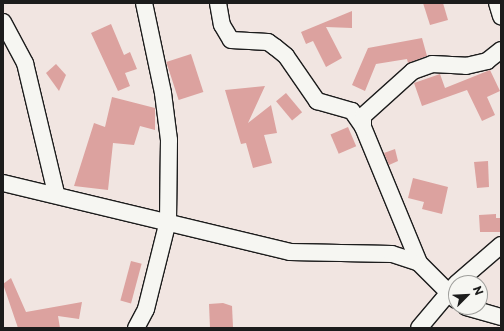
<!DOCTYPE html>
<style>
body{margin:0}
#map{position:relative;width:504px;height:331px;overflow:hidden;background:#f1e5e1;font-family:"Playpen Sans",sans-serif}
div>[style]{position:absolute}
.building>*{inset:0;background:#dca29f;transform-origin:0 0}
.roads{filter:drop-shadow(1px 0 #1c1c1c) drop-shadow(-1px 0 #1c1c1c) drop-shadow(0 1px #1c1c1c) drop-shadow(0 -1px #1c1c1c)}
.minor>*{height:16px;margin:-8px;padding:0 8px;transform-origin:8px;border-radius:8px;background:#f6f6f2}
span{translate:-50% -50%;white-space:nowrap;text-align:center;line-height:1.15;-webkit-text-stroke:3px #f6f6f2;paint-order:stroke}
.frame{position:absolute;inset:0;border:4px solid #1c1c1c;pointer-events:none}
.north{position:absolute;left:448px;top:275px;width:40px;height:40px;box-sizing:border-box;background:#f6f6f2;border:1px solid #9f9f9c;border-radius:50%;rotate:66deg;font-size:11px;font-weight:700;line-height:16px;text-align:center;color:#1c1c1c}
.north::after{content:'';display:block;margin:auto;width:14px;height:18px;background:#1c1c1c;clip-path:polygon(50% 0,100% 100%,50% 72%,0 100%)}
</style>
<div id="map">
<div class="building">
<i style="clip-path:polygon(423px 3px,443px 3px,448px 20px,430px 25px)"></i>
<i style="clip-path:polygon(352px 11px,352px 28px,326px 27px,342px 58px,326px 67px,313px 41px,306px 44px,301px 32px)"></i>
<i style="clip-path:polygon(111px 24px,124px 55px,130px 52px,137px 69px,125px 73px,130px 86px,118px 91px,91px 33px)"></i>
<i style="clip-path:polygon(422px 38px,427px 56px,408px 63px,407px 59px,376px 64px,365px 91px,352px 85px,368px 48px)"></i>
<i style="left:191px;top:54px;width:40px;height:26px;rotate:72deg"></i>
<i style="clip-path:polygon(56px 64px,66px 75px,59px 91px,46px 73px)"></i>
<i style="clip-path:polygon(490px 70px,500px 91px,487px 97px,495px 115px,482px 121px,467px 90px,422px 106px,414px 83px,440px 74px,445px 88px)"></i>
<i style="clip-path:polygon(265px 86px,248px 123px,271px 105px,277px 133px,264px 135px,272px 163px,253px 168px,246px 143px,241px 144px,225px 90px)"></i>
<i style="left:286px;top:93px;width:25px;height:13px;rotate:50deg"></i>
<i style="clip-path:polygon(112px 97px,155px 108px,155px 130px,140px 126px,134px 145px,113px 143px,108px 190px,74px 186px,94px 123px,105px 127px)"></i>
<i style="left:348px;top:127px;width:21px;height:19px;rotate:67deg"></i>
<i style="clip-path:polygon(395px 149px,398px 161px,389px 165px,384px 153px)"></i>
<i style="clip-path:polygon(488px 161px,489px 187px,477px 188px,474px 162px)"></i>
<i style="clip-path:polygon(413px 178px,448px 187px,442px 214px,422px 209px,424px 202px,408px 198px)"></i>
<i style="clip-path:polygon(496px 214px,496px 218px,501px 218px,501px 232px,480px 232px,479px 215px)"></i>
<i style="left:131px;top:261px;width:11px;height:41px;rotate:15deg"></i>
<i style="clip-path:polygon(11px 278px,26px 312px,82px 302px,79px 319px,58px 316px,60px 328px,18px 328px,3px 284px)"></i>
<i style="clip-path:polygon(223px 303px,232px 306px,233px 327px,210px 328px,209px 304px)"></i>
</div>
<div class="roads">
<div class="minor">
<i style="left:218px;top:3px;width:22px;rotate:80deg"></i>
<i style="left:222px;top:25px;width:17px;rotate:59deg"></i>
<i style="left:231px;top:40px;width:37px;rotate:3deg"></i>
<i style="left:268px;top:42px;width:9px;rotate:36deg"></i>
<i style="left:275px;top:47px;width:14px;rotate:39deg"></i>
<i style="left:286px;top:56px;width:55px;rotate:55.4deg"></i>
<i style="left:317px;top:101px;width:36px;rotate:16deg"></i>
<i style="left:352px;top:111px;width:19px;rotate:55deg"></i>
<i style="left:363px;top:127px;width:147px;rotate:67.6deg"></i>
<i style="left:497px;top:3px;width:14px;rotate:73deg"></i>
<i style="left:3px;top:22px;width:47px;rotate:61.8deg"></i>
<i style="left:25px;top:63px;width:134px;rotate:76.6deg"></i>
<i style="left:363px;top:127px;width:11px;rotate:-90deg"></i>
<i style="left:363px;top:116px;width:67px;rotate:-42deg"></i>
<i style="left:413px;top:71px;width:20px;rotate:-20deg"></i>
<i style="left:432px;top:64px;width:34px;rotate:3deg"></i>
<i style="left:466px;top:66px;width:22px;rotate:-13deg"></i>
<i style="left:487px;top:61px;width:18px;rotate:-38deg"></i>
<i style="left:3px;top:183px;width:295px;rotate:13.5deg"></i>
<i style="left:290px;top:252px;width:102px;rotate:1.1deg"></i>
<i style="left:392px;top:254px;width:28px;rotate:18deg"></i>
<i style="left:419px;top:263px;width:52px;rotate:45deg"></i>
<i style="left:457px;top:283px;width:58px;rotate:-40.8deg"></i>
<i style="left:466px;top:307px;width:36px;rotate:16deg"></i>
<i style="left:136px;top:328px;width:21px;rotate:-62deg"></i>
<i style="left:146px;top:309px;width:91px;rotate:-76deg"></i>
<i style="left:168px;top:221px;width:81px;rotate:-89.3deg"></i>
<i style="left:169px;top:140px;width:47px;rotate:-97.3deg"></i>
<i style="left:163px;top:93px;width:92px;rotate:-101.9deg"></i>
<i style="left:419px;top:328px;width:57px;rotate:-49.9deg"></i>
</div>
</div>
<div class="frame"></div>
<div class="north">N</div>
</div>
